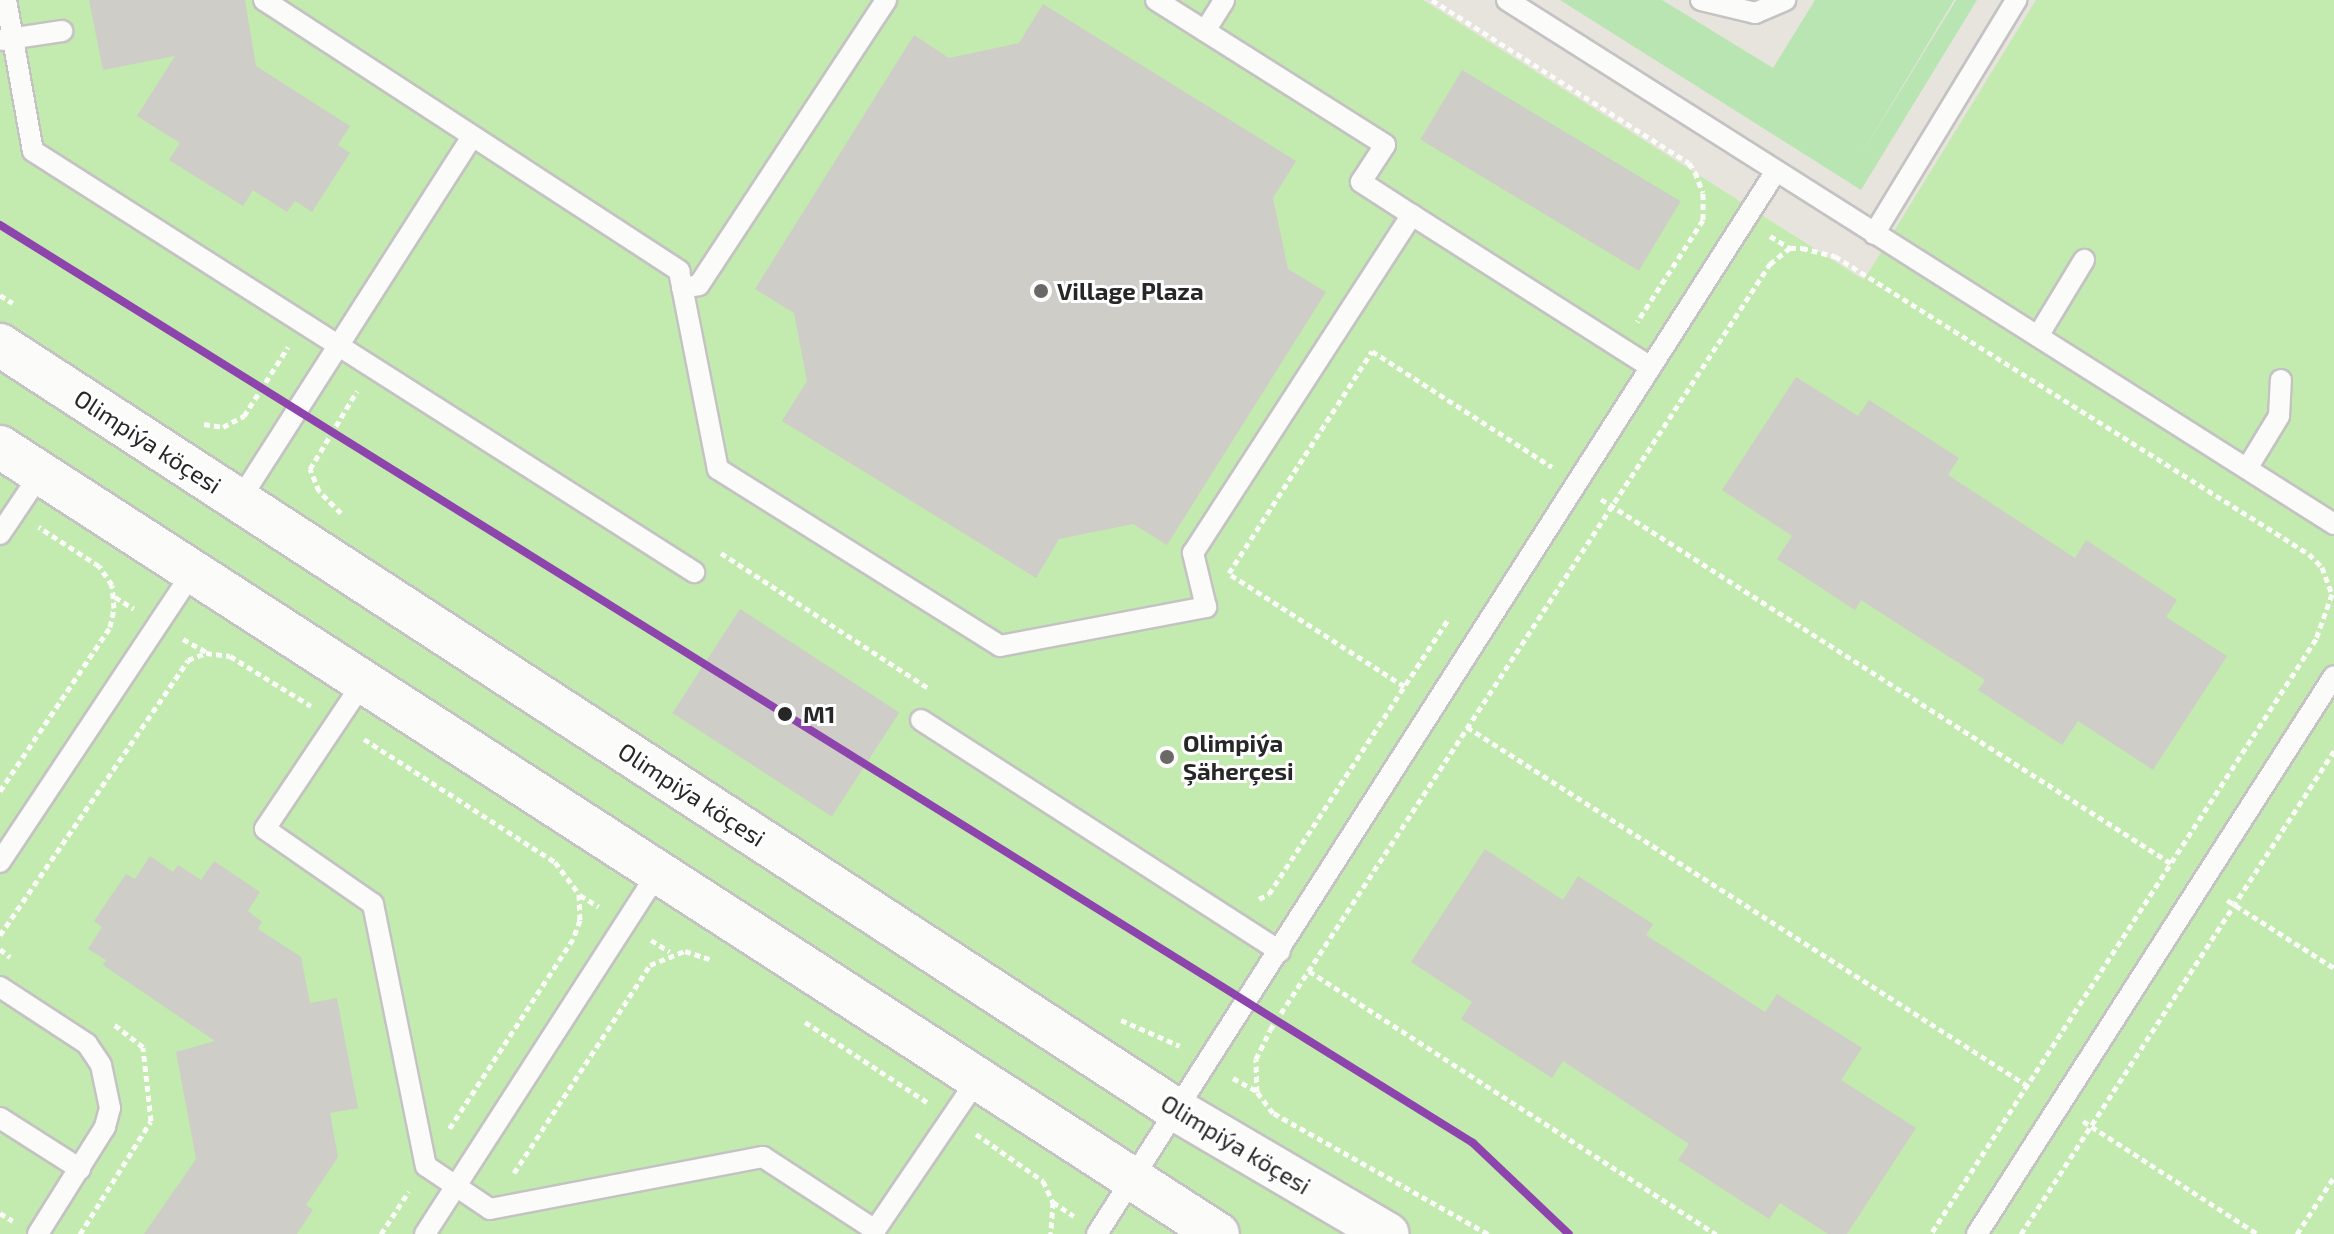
<!DOCTYPE html>
<meta charset="utf-8">
<style>
body{margin:0}
#map{position:relative;width:2334px;height:1234px;overflow:hidden;background:#e6e4dc;font-family:"Exo 2",sans-serif}
div>[style]{position:absolute}
.green>*{inset:0;background:#b9e5b2}
.pitch>*{inset:0;background:#c3eaaf}
.building>*{inset:0;background:#cfcdc7;transform-origin:0 0}
.path>*{height:5px;margin-top:-2.5px;transform-origin:0;background:repeating-linear-gradient(90deg,#fbfbfa 0 6px,transparent 0 10px)}
.roads{filter:drop-shadow(2px 0 #c4c2c2) drop-shadow(-2px 0 #c4c2c2) drop-shadow(0 2px #c4c2c2) drop-shadow(0 -2px #c4c2c2)}
.lane>*{height:20px;margin:-10px;padding:0 10px;transform-origin:10px;border-radius:10px;background:#fbfbfa}
.street>*{height:42px;margin:-21px;padding:0 21px;transform-origin:21px;border-radius:21px;background:#fbfbfa}
.metro-1>*{height:8px;margin:-4px;padding:0 4px;transform-origin:4px;border-radius:4px;background:#8e44ad}
.dots>*{width:22px;height:22px;translate:-50% -50%;box-sizing:border-box;border:4px solid #fff;border-radius:50%}
span{translate:-50% -50%;white-space:nowrap;text-align:center;line-height:1.15;-webkit-text-stroke:6px #fff;paint-order:stroke}
.poi-label{font-size:24px;color:#272727;font-weight:700}
.left{translate:0 -50%;text-align:left}
.street-label{font-size:24px;color:#272727}
.stop-label{font-size:24px;color:#272727;font-weight:700}
</style>
<div id="map">
<div class="green">
<i style="clip-path:polygon(1560px 0,1662px 0,1773px 68px,1815px 0,1954px 0,1858px 160px,1956px 0,1977px 0,1861px 190px)"></i>
</div>
<div class="pitch">
<i style="clip-path:polygon(0 0,1423px 0,1864px 280px,2036px 0,2334px 0,2334px 1234px,0 1234px)"></i>
</div>
<div class="building">
<i style="clip-path:polygon(89px 0,245px 0,256px 66px,350px 126px,338px 145px,350px 153px,312px 212px,295px 201px,287px 212px,253px 190px,243px 206px,169px 160px,180px 143px,137px 116px,175px 56px,103px 70px)"></i>
<i style="clip-path:polygon(1043px 4px,1296px 161px,1273px 198px,1288px 269px,1326px 292px,1167px 545px,1133px 524px,1059px 539px,1036px 578px,782px 421px,807px 381px,794px 313px,755px 289px,914px 35px,949px 58px,1019px 43px)"></i>
<i style="left:1462px;top:70px;width:255px;height:81px;rotate:31deg"></i>
<i style="clip-path:polygon(1796px 377px,1858px 416px,1869px 400px,1959px 458px,1948px 475px,2075px 558px,2086px 540px,2177px 600px,2166px 617px,2227px 656px,2153px 770px,2078px 721px,2062px 745px,1978px 690px,1985px 680px,1861px 600px,1855px 610px,1777px 559px,1792px 536px,1722px 490px)"></i>
<i style="left:740px;top:609px;width:190px;height:124px;rotate:33deg"></i>
<i style="clip-path:polygon(1485px 849px,1563px 900px,1578px 876px,1653px 924px,1646px 935px,1765px 1012px,1777px 994px,1862px 1048px,1841px 1080px,1916px 1128px,1847px 1234px,1828px 1234px,1780px 1203px,1769px 1219px,1678px 1160px,1689px 1144px,1563px 1061px,1552px 1078px,1461px 1019px,1472px 1002px,1411px 962px)"></i>
<i style="clip-path:polygon(150px 856px,173px 872px,178px 865px,201px 880px,214px 861px,260px 892px,248px 911px,262px 922px,258px 929px,301px 957px,310px 1003px,337px 998px,358px 1108px,330px 1113px,338px 1157px,306px 1205px,313px 1210px,297px 1234px,144px 1234px,196px 1159px,176px 1052px,215px 1041px,103px 965px,106px 960px,88px 949px,102px 927px,94px 921px,126px 874px,135px 879px)"></i>
</div>
<div class="path">
<i style="left:1432px;top:0;width:304px;rotate:32.4deg"></i>
<i style="left:1689px;top:163px;width:11px;rotate:56deg"></i>
<i style="left:1695px;top:172px;width:22px;rotate:69deg"></i>
<i style="left:1703px;top:193px;width:27px;rotate:90deg"></i>
<i style="left:1703px;top:220px;width:121px;rotate:122.9deg"></i>
<i style="left:1770px;top:236px;width:23px;rotate:31deg"></i>
<i style="left:0;top:295px;width:15px;rotate:32deg"></i>
<i style="left:204px;top:424px;width:19px;rotate:9deg"></i>
<i style="left:223px;top:427px;width:24px;rotate:-28deg"></i>
<i style="left:244px;top:416px;width:82px;rotate:-57.5deg"></i>
<i style="left:1601px;top:499px;width:678px;rotate:32.59deg"></i>
<i style="left:341px;top:513px;width:31px;rotate:-135deg"></i>
<i style="left:319px;top:491px;width:24px;rotate:-112deg"></i>
<i style="left:310px;top:469px;width:91px;rotate:-58.9deg"></i>
<i style="left:721px;top:553px;width:249px;rotate:33.1deg"></i>
<i style="left:1229px;top:573px;width:264px;rotate:-57.2deg"></i>
<i style="left:1372px;top:351px;width:214px;rotate:32.8deg"></i>
<i style="left:1231px;top:575px;width:206px;rotate:32.7deg"></i>
<i style="left:115px;top:597px;width:22px;rotate:32deg"></i>
<i style="left:183px;top:639px;width:26px;rotate:29deg"></i>
<i style="left:1467px;top:727px;width:666px;rotate:32.62deg"></i>
<i style="left:364px;top:739px;width:227px;rotate:32.8deg"></i>
<i style="left:555px;top:862px;width:40px;rotate:53deg"></i>
<i style="left:579px;top:894px;width:26px;rotate:88deg"></i>
<i style="left:580px;top:920px;width:20px;rotate:110deg"></i>
<i style="left:573px;top:939px;width:227px;rotate:123.1deg"></i>
<i style="left:0;top:791px;width:197px;rotate:-56.1deg"></i>
<i style="left:110px;top:627px;width:19px;rotate:-78deg"></i>
<i style="left:114px;top:608px;width:23px;rotate:-95deg"></i>
<i style="left:112px;top:585px;width:23px;rotate:-124deg"></i>
<i style="left:99px;top:566px;width:72px;rotate:-147deg"></i>
<i style="left:580px;top:895px;width:22px;rotate:32deg"></i>
<i style="left:1259px;top:899px;width:11px;rotate:-27deg"></i>
<i style="left:1269px;top:894px;width:330px;rotate:-56.9deg"></i>
<i style="left:2227px;top:900px;width:127px;rotate:32.4deg"></i>
<i style="left:0;top:935px;width:333px;rotate:-55.6deg"></i>
<i style="left:188px;top:660px;width:19px;rotate:-21deg"></i>
<i style="left:206px;top:653px;width:24px;rotate:7deg"></i>
<i style="left:230px;top:656px;width:95px;rotate:31.7deg"></i>
<i style="left:651px;top:940px;width:22px;rotate:32deg"></i>
<i style="left:0;top:949px;width:13px;rotate:39deg"></i>
<i style="left:1309px;top:971px;width:485px;rotate:32.9deg"></i>
<i style="left:1121px;top:1020px;width:64px;rotate:23.8deg"></i>
<i style="left:805px;top:1022px;width:146px;rotate:33.3deg"></i>
<i style="left:1233px;top:1078px;width:26px;rotate:29deg"></i>
<i style="left:2083px;top:1121px;width:208px;rotate:32.9deg"></i>
<i style="left:976px;top:1134px;width:82px;rotate:35deg"></i>
<i style="left:1043px;top:1181px;width:23px;rotate:65deg"></i>
<i style="left:1053px;top:1202px;width:32px;rotate:94deg"></i>
<i style="left:514px;top:1173px;width:249px;rotate:-56.8deg"></i>
<i style="left:650px;top:965px;width:38px;rotate:-22deg"></i>
<i style="left:685px;top:951px;width:26px;rotate:18deg"></i>
<i style="left:1053px;top:1202px;width:25px;rotate:34deg"></i>
<i style="left:0;top:1213px;width:15px;rotate:32deg"></i>
<i style="left:80px;top:1234px;width:133px;rotate:-57.9deg"></i>
<i style="left:151px;top:1121px;width:74px;rotate:-96.2deg"></i>
<i style="left:143px;top:1047px;width:39px;rotate:-142deg"></i>
<i style="left:381px;top:1234px;width:51px;rotate:-56.9deg"></i>
<i style="left:1488px;top:1234px;width:247px;rotate:-150.6deg"></i>
<i style="left:1273px;top:1113px;width:26px;rotate:-127deg"></i>
<i style="left:1257px;top:1092px;width:33px;rotate:-92deg"></i>
<i style="left:1256px;top:1059px;width:32px;rotate:-64deg"></i>
<i style="left:1270px;top:1030px;width:915px;rotate:-56.87deg"></i>
<i style="left:1770px;top:264px;width:26px;rotate:-39deg"></i>
<i style="left:1790px;top:248px;width:12px"></i>
<i style="left:1802px;top:248px;width:34px;rotate:14deg"></i>
<i style="left:1835px;top:256px;width:560px;rotate:32.16deg"></i>
<i style="left:2309px;top:554px;width:18px;rotate:45deg"></i>
<i style="left:2322px;top:567px;width:29px;rotate:70deg"></i>
<i style="left:2332px;top:594px;width:48px;rotate:109.6deg"></i>
<i style="left:2316px;top:639px;width:709px;rotate:122.91deg"></i>
<i style="left:2021px;top:1234px;width:576px;rotate:-57.06deg"></i>
<i style="left:2297px;top:1234px;width:68px;rotate:-57deg"></i>
</div>
<div class="roads">
<div class="lane">
<i style="left:6px;top:0;width:153px;rotate:79.9deg"></i>
<i style="left:33px;top:151px;width:784px;rotate:32.49deg"></i>
<i style="left:264px;top:0;width:496px;rotate:33.1deg"></i>
<i style="left:679px;top:271px;width:202px;rotate:78.9deg"></i>
<i style="left:718px;top:469px;width:333px;rotate:32.1deg"></i>
<i style="left:1000px;top:646px;width:210px;rotate:-10.7deg"></i>
<i style="left:1206px;top:607px;width:56px;rotate:-103.5deg"></i>
<i style="left:1193px;top:553px;width:403px;rotate:-57.1deg"></i>
<i style="left:1412px;top:215px;width:283px;rotate:32.5deg"></i>
<i style="left:1156px;top:0;width:271px;rotate:32.3deg"></i>
<i style="left:1385px;top:145px;width:44px;rotate:123deg"></i>
<i style="left:1361px;top:182px;width:61px;rotate:32.9deg"></i>
<i style="left:1507px;top:0;width:979px;rotate:32.36deg"></i>
<i style="left:1701px;top:0;width:56px;rotate:13.5deg"></i>
<i style="left:1755px;top:13px;width:33px;rotate:-23deg"></i>
<i style="left:1205px;top:31px;width:36px;rotate:-58deg"></i>
<i style="left:2px;top:40px;width:61px;rotate:-8.5deg"></i>
<i style="left:1874px;top:234px;width:274px;rotate:-58.7deg"></i>
<i style="left:682px;top:288px;width:17px;rotate:-10deg"></i>
<i style="left:699px;top:285px;width:341px;rotate:-56.7deg"></i>
<i style="left:2038px;top:336px;width:89px;rotate:-58.8deg"></i>
<i style="left:2248px;top:467px;width:60px;rotate:-58.7deg"></i>
<i style="left:2279px;top:416px;width:36px;rotate:-87deg"></i>
<i style="left:239px;top:501px;width:432px;rotate:-57.4deg"></i>
<i style="left:0;top:534px;width:73px;rotate:-56.1deg"></i>
<i style="left:364px;top:681px;width:178px;rotate:123.8deg"></i>
<i style="left:265px;top:829px;width:131px;rotate:34.8deg"></i>
<i style="left:373px;top:904px;width:267px;rotate:78.6deg"></i>
<i style="left:426px;top:1166px;width:77px;rotate:33.9deg"></i>
<i style="left:490px;top:1209px;width:278px;rotate:-10.8deg"></i>
<i style="left:763px;top:1157px;width:134px;rotate:33.1deg"></i>
<i style="left:875px;top:1230px;width:181px;rotate:-55.8deg"></i>
<i style="left:921px;top:720px;width:427px;rotate:32.8deg"></i>
<i style="left:0;top:862px;width:349px;rotate:-56.4deg"></i>
<i style="left:0;top:987px;width:104px;rotate:33.2deg"></i>
<i style="left:87px;top:1044px;width:25px;rotate:56deg"></i>
<i style="left:101px;top:1065px;width:44px;rotate:78.2deg"></i>
<i style="left:110px;top:1108px;width:20px;rotate:105deg"></i>
<i style="left:105px;top:1127px;width:126px;rotate:122.1deg"></i>
<i style="left:0;top:1118px;width:95px;rotate:32.5deg"></i>
<i style="left:425px;top:1234px;width:432px;rotate:-57.2deg"></i>
<i style="left:1097px;top:1234px;width:1261px;rotate:-57.43deg"></i>
<i style="left:1977px;top:1234px;width:662px;rotate:-57.39deg"></i>
</div>
<div class="street">
<i style="left:0;top:345px;width:1405px;rotate:33.03deg"></i>
<i style="left:1178px;top:1111px;width:243px;rotate:30.4deg"></i>
<i style="left:0;top:447px;width:1450px;rotate:32.87deg"></i>
</div>
</div>
<div class="metro-1">
<i style="left:0;top:225px;width:1736px;rotate:31.93deg"></i>
<i style="left:1473px;top:1143px;width:132px;rotate:43.5deg"></i>
</div>
<div class="dots">
<i style="left:1041px;top:291px;background:#6a6966"></i>
<i style="left:785px;top:714px;background:#272727"></i>
<i style="left:1167px;top:757px;background:#6a6966"></i>
</div>
<div class="poi-label">
<span class="left" style="left:1057px;top:291px">Village Plaza</span>
<span class="left" style="left:1183px;top:757px">Olimpiýa<br>Şäherçesi</span>
</div>
<div class="street-label">
<span style="left:148px;top:441px;rotate:33deg">Olimpiýa köçesi</span>
<span style="left:692px;top:794px;rotate:33deg">Olimpiýa köçesi</span>
<span style="left:1236px;top:1144px;rotate:31deg">Olimpiýa köçesi</span>
</div>
<div class="stop-label">
<span class="left" style="left:803px;top:714px">M1</span>
</div>
</div>
